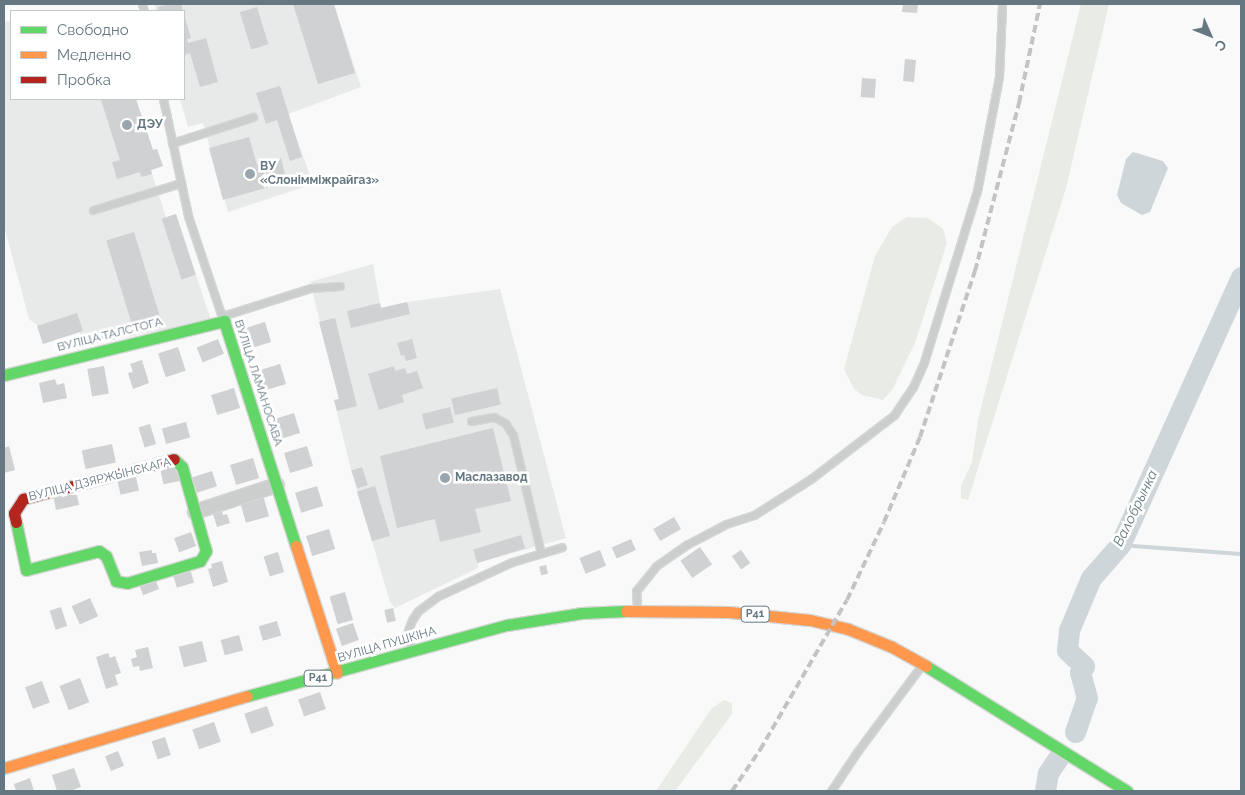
<!DOCTYPE html>
<meta charset="utf-8">
<style>
body{margin:0}
#map{position:relative;width:1245px;height:795px;overflow:hidden;background:#f9f9f9;font-family:Raleway,sans-serif}
div>[style]{position:absolute}
.built>*{inset:0;background:#e8eae9}
.green>*{inset:0;background:#e8ebe6}
.water>*{inset:0;background:#ced6d9}
.stream>*{height:4px;margin:-2px;padding:0 2px;transform-origin:2px;border-radius:2px;background:#ced6d9}
.river>*{height:21px;margin:-10.5px;padding:0 10.5px;transform-origin:10.5px;border-radius:10.5px;background:#ced6d9}
.building>*{inset:0;background:#cfd1d2;transform-origin:0 0}
.roads{filter:drop-shadow(1px 0 #d5d6d6) drop-shadow(-1px 0 #d5d6d6) drop-shadow(0 1px #d5d6d6) drop-shadow(0 -1px #d5d6d6)}
.lane>*{height:7px;margin:-3.5px;padding:0 3.5px;transform-origin:3.5px;border-radius:3.5px;background:#cccece}
.street>*{height:14px;margin:-7px;padding:0 7px;transform-origin:7px;border-radius:7px;background:#cccece}
.fast>*{height:11px;margin:-5.5px;padding:0 5.5px;transform-origin:5.5px;border-radius:5.5px;background:#63d668}
.slow>*{height:11px;margin:-5.5px;padding:0 5.5px;transform-origin:5.5px;border-radius:5.5px;background:#ff974d}
.jam>*{height:11px;margin:-5.5px;padding:0 5.5px;transform-origin:5.5px;border-radius:5.5px;background:#b3261e}
.rail>*{height:4px;margin-top:-2px;transform-origin:0;background:repeating-linear-gradient(90deg,#c2c3c4 0 8px,transparent 0 12px)}
.dots>*{width:14px;height:14px;translate:-50% -50%;box-sizing:border-box;border:2px solid #fff;border-radius:50%}
span{translate:-50% -50%;white-space:nowrap;text-align:center;line-height:1.15;-webkit-text-stroke:5px #fff;paint-order:stroke}
.shield-label span{padding:1px 4px;background:#fff;border:1px solid;border-radius:4px;-webkit-text-stroke-width:0}
.shield-label{font-size:11px;color:#657882;font-weight:700}
.poi-label{font-size:12px;color:#657882;font-weight:700}
.left{translate:0 -50%;text-align:left}
.street-label{font-size:12px;color:#657882}
.water-label{font-size:14px;color:#60767c;font-style:italic}
.frame{position:absolute;inset:0;border:5px solid #657882;pointer-events:none}
.legend{position:absolute;left:10px;top:10px;width:175px;height:90px;box-sizing:border-box;background:#fff;border:1px solid #c1c9cd;margin:0;padding:6px 9px;list-style:none;font-size:15px;color:#657882}
.legend li{display:flex;align-items:center;gap:10px;height:25px}
.legend b{width:25px;border:1px solid #c1c9cd}
.north{position:absolute;left:1185px;top:10px;width:50px;height:50px;-webkit-text-stroke:4px #fff;paint-order:stroke;rotate:134deg;font-size:14px;font-weight:700;line-height:20px;text-align:center;color:#657882}
.north::after{content:'';display:block;margin:auto;width:18px;height:22px;background:#657882;clip-path:polygon(50% 0,100% 100%,50% 72%,0 100%)}
</style>
<div id="map">
<div class="built">
<i style="clip-path:polygon(154px 4px,334px 4px,361px 87px,288px 114px,313px 184px,228px 212px,203px 123px,188px 127px,180px 99px,184px 99px,184px 11px,156px 11px)"></i>
<i style="clip-path:polygon(11px 21px,11px 99px,136px 99px,153px 150px,157px 149px,163px 166px,151px 170px,166px 217px,176px 214px,211px 320px,89px 345px,79px 332px,43px 343px,37px 325px,29px 319px,4px 226px,4px 22px)"></i>
<i style="clip-path:polygon(373px 264px,381px 308px,407px 302px,500px 289px,566px 538px,478px 563px,478px 568px,395px 608px,390px 602px,351px 470px,334px 400px,339px 399px,310px 282px)"></i>
</div>
<div class="green">
<i style="clip-path:polygon(1081px 4px,1109px 4px,1066px 188px,968px 500px,961px 498px,961px 486px,972px 462px,978px 420px)"></i>
<i style="clip-path:polygon(907px 217px,928px 218px,943px 229px,947px 243px,915px 343px,892px 390px,883px 400px,862px 395px,854px 389px,844px 369px,875px 256px,892px 227px)"></i>
<i style="clip-path:polygon(724px 700px,732px 703px,732px 714px,675px 791px,656px 791px,712px 708px)"></i>
</div>
<div class="water">
<i style="clip-path:polygon(1133px 152px,1163px 161px,1168px 168px,1150px 212px,1142px 215px,1121px 203px,1117px 195px,1126px 159px)"></i>
</div>
<div class="stream">
<i style="left:1120px;top:545px;width:121px;rotate:4.3deg"></i>
</div>
<div class="river">
<i style="left:1075px;top:732px;width:36px;rotate:-71deg"></i>
<i style="left:1087px;top:698px;width:27px;rotate:-105deg"></i>
<i style="left:1080px;top:672px;width:7px;rotate:-56deg"></i>
<i style="left:1084px;top:666px;width:23px;rotate:-137deg"></i>
<i style="left:1067px;top:650px;width:20px;rotate:-84deg"></i>
<i style="left:1069px;top:630px;width:56px;rotate:-67.1deg"></i>
<i style="left:1091px;top:578px;width:44px;rotate:-48.7deg"></i>
<i style="left:1120px;top:545px;width:294px;rotate:-65.7deg"></i>
<i style="left:1045px;top:791px;width:18px;rotate:-81deg"></i>
<i style="left:1048px;top:773px;width:18px;rotate:-56deg"></i>
</div>
<div class="building">
<i style="clip-path:polygon(169px 4px,181px 4px,183px 11px,159px 11px,158px 7px)"></i>
<i style="clip-path:polygon(293px 4px,334px 4px,355px 73px,318px 84px)"></i>
<i style="clip-path:polygon(903px 4px,918px 4px,917px 13px,902px 12px)"></i>
<i style="left:257px;top:7px;width:39px;height:18px;rotate:73deg"></i>
<i style="clip-path:polygon(184px 15px,191px 38px,187px 39px,188px 43px,206px 38px,218px 82px,200px 87px,190px 53px,184px 55px)"></i>
<i style="left:905px;top:59px;width:11px;height:22px;rotate:5deg"></i>
<i style="left:862px;top:78px;width:14px;height:19px;rotate:4deg"></i>
<i style="clip-path:polygon(280px 86px,302px 157px,290px 161px,277px 120px,266px 124px,256px 93px)"></i>
<i style="clip-path:polygon(105px 99px,136px 99px,153px 150px,157px 149px,163px 166px,151px 170px,152px 174px,141px 177px,140px 172px,117px 179px,112px 162px,120px 160px,101px 100px)"></i>
<i style="clip-path:polygon(249px 137px,257px 165px,281px 158px,287px 182px,223px 200px,209px 148px)"></i>
<i style="left:176px;top:214px;width:64px;height:15px;rotate:72deg"></i>
<i style="left:134px;top:232px;width:90px;height:29px;rotate:73deg"></i>
<i style="clip-path:polygon(407px 302px,410px 314px,351px 328px,347px 311px,380px 303px,381px 308px)"></i>
<i style="left:77px;top:313px;width:19px;height:42px;rotate:72deg"></i>
<i style="clip-path:polygon(335px 318px,357px 406px,337px 411px,334px 400px,339px 399px,319px 322px)"></i>
<i style="left:265px;top:322px;width:21px;height:23px;rotate:73deg"></i>
<i style="left:218px;top:339px;width:16px;height:23px;rotate:68deg"></i>
<i style="clip-path:polygon(412px 339px,417px 358px,406px 361px,404px 355px,401px 356px,397px 343px)"></i>
<i style="left:178px;top:347px;width:25px;height:21px;rotate:72deg"></i>
<i style="clip-path:polygon(142px 360px,149px 383px,133px 389px,128px 373px,133px 372px,130px 364px)"></i>
<i style="left:280px;top:364px;width:21px;height:24px;rotate:73deg"></i>
<i style="left:104px;top:366px;width:28px;height:17px;rotate:80deg"></i>
<i style="clip-path:polygon(394px 366px,395px 371px,405px 368px,407px 374px,417px 371px,423px 388px,402px 395px,404px 402px,379px 410px,368px 374px)"></i>
<i style="clip-path:polygon(55px 379px,57px 385px,64px 383px,67px 398px,43px 403px,39px 383px)"></i>
<i style="left:234px;top:388px;width:21px;height:24px;rotate:73deg"></i>
<i style="left:497px;top:388px;width:17px;height:47px;rotate:77deg"></i>
<i style="left:450px;top:407px;width:16px;height:29px;rotate:76deg"></i>
<i style="left:294px;top:413px;width:21px;height:23px;rotate:73deg"></i>
<i style="left:186px;top:422px;width:16px;height:25px;rotate:75deg"></i>
<i style="left:150px;top:424px;width:21px;height:12px;rotate:73deg"></i>
<i style="clip-path:polygon(493px 428px,511px 501px,475px 509px,481px 532px,440px 542px,435px 519px,397px 528px,380px 456px)"></i>
<i style="left:112px;top:444px;width:19px;height:31px;rotate:78deg"></i>
<i style="clip-path:polygon(9px 446px,15px 470px,4px 473px,4px 448px)"></i>
<i style="left:307px;top:446px;width:21px;height:24px;rotate:73deg"></i>
<i style="left:253px;top:458px;width:21px;height:24px;rotate:73deg"></i>
<i style="left:178px;top:465px;width:16px;height:18px;rotate:79deg"></i>
<i style="left:362px;top:467px;width:19px;height:11px;rotate:72deg"></i>
<i style="left:212px;top:471px;width:16px;height:21px;rotate:72deg"></i>
<i style="left:135px;top:473px;width:18px;height:19px;rotate:77deg"></i>
<i style="left:317px;top:486px;width:21px;height:23px;rotate:73deg"></i>
<i style="left:375px;top:486px;width:52px;height:19px;rotate:73deg"></i>
<i style="clip-path:polygon(53px 495px,77px 495px,79px 505px,56px 510px)"></i>
<i style="left:263px;top:495px;width:22px;height:24px;rotate:74deg"></i>
<i style="clip-path:polygon(222px 511px,223px 515px,227px 514px,230px 523px,217px 527px,213px 514px)"></i>
<i style="left:674px;top:517px;width:14px;height:24px;rotate:60deg"></i>
<i style="left:329px;top:529px;width:21px;height:24px;rotate:73deg"></i>
<i style="left:191px;top:532px;width:15px;height:18px;rotate:70deg"></i>
<i style="left:521px;top:535px;width:14px;height:50px;rotate:73deg"></i>
<i style="left:631px;top:539px;width:12px;height:21px;rotate:66deg"></i>
<i style="left:700px;top:547px;width:21px;height:24px;rotate:55deg"></i>
<i style="clip-path:polygon(152px 550px,152px 553px,156px 553px,158px 563px,142px 566px,139px 552px)"></i>
<i style="left:600px;top:550px;width:17px;height:22px;rotate:69deg"></i>
<i style="left:741px;top:550px;width:16px;height:11px;rotate:55deg"></i>
<i style="left:278px;top:552px;width:21px;height:15px;rotate:73deg"></i>
<i style="clip-path:polygon(222px 561px,228px 582px,213px 587px,208px 569px,212px 568px,211px 564px)"></i>
<i style="left:546px;top:565px;width:9px;height:7px;rotate:77deg"></i>
<i style="left:190px;top:569px;width:14px;height:18px;rotate:73deg"></i>
<i style="left:154px;top:576px;width:14px;height:17px;rotate:69deg"></i>
<i style="left:345px;top:592px;width:29px;height:16px;rotate:74deg"></i>
<i style="left:90px;top:598px;width:20px;height:20px;rotate:66deg"></i>
<i style="left:61px;top:607px;width:20px;height:12px;rotate:72deg"></i>
<i style="left:393px;top:608px;width:13px;height:9px;rotate:77deg"></i>
<i style="left:277px;top:621px;width:15px;height:19px;rotate:74deg"></i>
<i style="left:353px;top:623px;width:18px;height:18px;rotate:71deg"></i>
<i style="left:239px;top:635px;width:16px;height:19px;rotate:75deg"></i>
<i style="left:202px;top:641px;width:21px;height:24px;rotate:76deg"></i>
<i style="clip-path:polygon(148px 647px,153px 668px,140px 671px,139px 666px,133px 667px,131px 659px,137px 657px,135px 650px)"></i>
<i style="clip-path:polygon(108px 653px,110px 658px,115px 656px,121px 673px,115px 675px,118px 685px,106px 689px,96px 657px)"></i>
<i style="left:80px;top:678px;width:26px;height:22px;rotate:69deg"></i>
<i style="left:42px;top:681px;width:23px;height:18px;rotate:70deg"></i>
<i style="left:320px;top:692px;width:18px;height:23px;rotate:71deg"></i>
<i style="left:267px;top:706px;width:21px;height:24px;rotate:71deg"></i>
<i style="left:214px;top:722px;width:21px;height:23px;rotate:71deg"></i>
<i style="left:165px;top:737px;width:19px;height:14px;rotate:72deg"></i>
<i style="left:118px;top:751px;width:16px;height:14px;rotate:68deg"></i>
<i style="clip-path:polygon(74px 768px,81px 787px,70px 791px,57px 791px,52px 775px)"></i>
<i style="clip-path:polygon(30px 778px,34px 791px,16px 791px,14px 784px)"></i>
</div>
<div class="roads">
<div class="lane">
<i style="left:142px;top:4px;width:7px;rotate:74deg"></i>
<i style="left:163px;top:99px;width:120px;rotate:77.9deg"></i>
<i style="left:188px;top:216px;width:110px;rotate:71.4deg"></i>
<i style="left:172px;top:143px;width:85px;rotate:-17.8deg"></i>
<i style="left:93px;top:210px;width:92px;rotate:-17.1deg"></i>
<i style="left:222px;top:316px;width:93px;rotate:-17.5deg"></i>
<i style="left:311px;top:288px;width:29px;rotate:-4deg"></i>
<i style="left:471px;top:421px;width:23px;rotate:-10deg"></i>
<i style="left:494px;top:417px;width:13px;rotate:29deg"></i>
<i style="left:505px;top:423px;width:14px;rotate:56deg"></i>
<i style="left:513px;top:435px;width:121px;rotate:76.7deg"></i>
<i style="left:637px;top:608px;width:17px;rotate:-93deg"></i>
<i style="left:636px;top:591px;width:32px;rotate:-51deg"></i>
<i style="left:656px;top:566px;width:37px;rotate:-35deg"></i>
<i style="left:686px;top:545px;width:45px;rotate:-27.7deg"></i>
<i style="left:726px;top:524px;width:29px;rotate:-18deg"></i>
<i style="left:754px;top:515px;width:69px;rotate:-32.5deg"></i>
<i style="left:812px;top:478px;width:103px;rotate:-37.5deg"></i>
<i style="left:894px;top:415px;width:34px;rotate:-56deg"></i>
<i style="left:913px;top:387px;width:27px;rotate:-66deg"></i>
<i style="left:924px;top:362px;width:179px;rotate:-72.8deg"></i>
<i style="left:977px;top:191px;width:116px;rotate:-79.1deg"></i>
<i style="left:999px;top:77px;width:73px;rotate:-87.6deg"></i>
<i style="left:411px;top:649px;width:19px;rotate:-99deg"></i>
<i style="left:408px;top:630px;width:11px;rotate:-68deg"></i>
<i style="left:412px;top:620px;width:11px;rotate:-56deg"></i>
<i style="left:418px;top:611px;width:25px;rotate:-37deg"></i>
<i style="left:438px;top:596px;width:81px;rotate:-24.7deg"></i>
<i style="left:512px;top:562px;width:52px;rotate:-16.7deg"></i>
<i style="left:831px;top:791px;width:47px;rotate:-56.3deg"></i>
<i style="left:857px;top:752px;width:107px;rotate:-53.3deg"></i>
</div>
<div class="street">
<i style="left:195px;top:512px;width:86px;rotate:-18.2deg"></i>
</div>
<div class="fast">
<i style="left:4px;top:375px;width:227px;rotate:-13.8deg"></i>
<i style="left:224px;top:321px;width:236px;rotate:72.3deg"></i>
<i style="left:16px;top:522px;width:49px;rotate:78.2deg"></i>
<i style="left:26px;top:570px;width:75px;rotate:-14.6deg"></i>
<i style="left:99px;top:551px;width:9px;rotate:36deg"></i>
<i style="left:106px;top:556px;width:27px;rotate:68deg"></i>
<i style="left:116px;top:581px;width:11px;rotate:10deg"></i>
<i style="left:127px;top:583px;width:76px;rotate:-16.8deg"></i>
<i style="left:200px;top:561px;width:12px;rotate:-59deg"></i>
<i style="left:206px;top:551px;width:87px;rotate:-105.9deg"></i>
<i style="left:182px;top:467px;width:11px;rotate:-135deg"></i>
<i style="left:926px;top:666px;width:237px;rotate:31.9deg"></i>
<i style="left:247px;top:696px;width:270px;rotate:-15.3deg"></i>
<i style="left:507px;top:625px;width:76px;rotate:-9.1deg"></i>
<i style="left:582px;top:613px;width:44px;rotate:-2.6deg"></i>
</div>
<div class="slow">
<i style="left:296px;top:546px;width:133px;rotate:72.1deg"></i>
<i style="left:626px;top:611px;width:103px;rotate:0.6deg"></i>
<i style="left:729px;top:612px;width:81px;rotate:5.6deg"></i>
<i style="left:810px;top:620px;width:39px;rotate:13deg"></i>
<i style="left:848px;top:629px;width:48px;rotate:22.2deg"></i>
<i style="left:892px;top:647px;width:39px;rotate:29deg"></i>
<i style="left:4px;top:768px;width:253px;rotate:-16.5deg"></i>
</div>
<div class="jam">
<i style="left:16px;top:522px;width:9px;rotate:-103deg"></i>
<i style="left:14px;top:513px;width:17px;rotate:-57deg"></i>
<i style="left:23px;top:499px;width:156px;rotate:-14.8deg"></i>
</div>
</div>
<div class="rail">
<i style="left:732px;top:791px;width:50px;rotate:-55.7deg"></i>
<i style="left:760px;top:750px;width:173px;rotate:-59.9deg"></i>
<i style="left:847px;top:600px;width:86px;rotate:-64.6deg"></i>
<i style="left:884px;top:522px;width:92px;rotate:-67deg"></i>
<i style="left:920px;top:437px;width:175px;rotate:-71.7deg"></i>
<i style="left:975px;top:271px;width:174px;rotate:-75.3deg"></i>
<i style="left:1019px;top:103px;width:101px;rotate:-78deg"></i>
</div>
<div class="dots">
<i style="left:127px;top:125px;background:#99a5ac"></i>
<i style="left:250px;top:174px;background:#99a5ac"></i>
<i style="left:445px;top:478px;background:#99a5ac"></i>
</div>
<div class="shield-label">
<span style="left:755px;top:614px">Р41</span>
<span style="left:318px;top:678px">Р41</span>
</div>
<div class="poi-label">
<span class="left" style="left:137px;top:125px">ДЭУ</span>
<span class="left" style="left:260px;top:174px">ВУ<br>«Слонімміжрайгаз»</span>
<span class="left" style="left:455px;top:478px">Маслазавод</span>
</div>
<div class="street-label">
<span style="left:110px;top:335px;rotate:-14deg">ВУЛІЦА ТАЛСТОГА</span>
<span style="left:258px;top:383px;rotate:72deg">ВУЛІЦА ЛАМАНОСАВА</span>
<span style="left:100px;top:480px;rotate:-14deg">ВУЛІЦА ДЗЯРЖЫНСКАГА</span>
<span style="left:387px;top:645px;rotate:-16deg">ВУЛІЦА ПУШКІНА</span>
</div>
<div class="water-label">
<span style="left:1135px;top:508px;rotate:-64deg">Валобрынка</span>
</div>
<div class="frame"></div>
<ul class="legend">
<li><b style="height:6px;background:#63d668"></b>Свободно</li>
<li><b style="height:6px;background:#ff974d"></b>Медленно</li>
<li><b style="height:6px;background:#b3261e"></b>Пробка</li>
</ul>
<div class="north">С</div>
</div>
